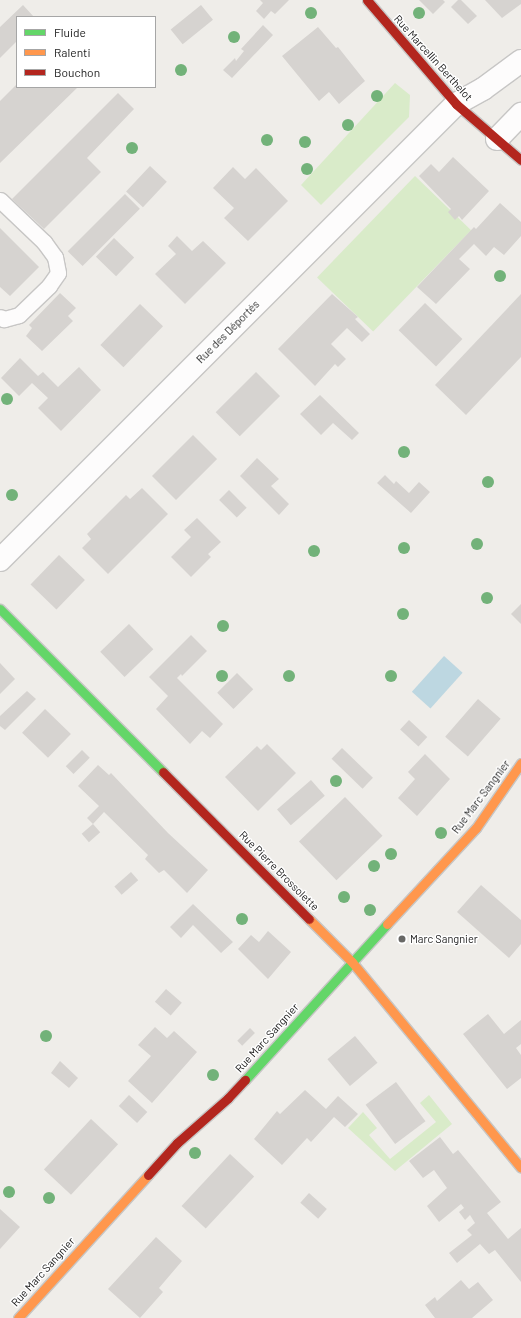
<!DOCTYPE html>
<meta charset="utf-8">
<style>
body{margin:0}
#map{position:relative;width:521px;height:1318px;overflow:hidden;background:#efede9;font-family:Barlow,sans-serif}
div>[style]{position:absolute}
.grass>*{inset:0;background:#d9ebc9;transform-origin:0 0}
.water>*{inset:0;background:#bdd7e1;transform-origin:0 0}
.building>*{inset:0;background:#d6d3d0;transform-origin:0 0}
.roads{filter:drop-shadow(1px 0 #c7c6c5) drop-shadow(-1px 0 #c7c6c5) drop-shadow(0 1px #c7c6c5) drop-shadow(0 -1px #c7c6c5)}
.lane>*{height:15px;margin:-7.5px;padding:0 7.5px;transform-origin:7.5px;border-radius:7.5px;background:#fdfcfc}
.street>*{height:22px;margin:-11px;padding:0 11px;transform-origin:11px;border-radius:11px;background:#fdfcfc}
.fast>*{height:9px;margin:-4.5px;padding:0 4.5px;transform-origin:4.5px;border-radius:4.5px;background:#63d668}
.slow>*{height:9px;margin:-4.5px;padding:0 4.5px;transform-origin:4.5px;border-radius:4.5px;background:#ff974d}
.jam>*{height:9px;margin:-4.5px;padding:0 4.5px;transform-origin:4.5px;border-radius:4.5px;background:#b3261e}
.trees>*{width:12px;height:12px;margin:-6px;border-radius:50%;background:#72b279}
.dots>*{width:11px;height:11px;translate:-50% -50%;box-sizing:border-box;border:2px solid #fff;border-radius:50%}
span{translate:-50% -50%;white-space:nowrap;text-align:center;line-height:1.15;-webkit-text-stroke:3px #fff;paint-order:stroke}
.street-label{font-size:11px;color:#202020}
.poi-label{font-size:11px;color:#202020}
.left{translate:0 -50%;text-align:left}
.legend{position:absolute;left:16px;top:16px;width:140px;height:72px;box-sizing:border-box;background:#fff;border:1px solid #a6a6a6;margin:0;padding:5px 7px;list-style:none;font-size:12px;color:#202020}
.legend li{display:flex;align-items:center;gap:8px;height:20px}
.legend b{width:20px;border:1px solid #a6a6a6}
</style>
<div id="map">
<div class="grass">
<i style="clip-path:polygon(395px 83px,410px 95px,409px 117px,321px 205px,301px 185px)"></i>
<i style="left:415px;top:176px;width:78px;height:141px;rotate:44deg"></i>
<i style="clip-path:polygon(429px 1095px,452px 1124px,395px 1171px,348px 1128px,363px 1112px,377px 1128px,369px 1135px,390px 1159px,436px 1122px,420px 1103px)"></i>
</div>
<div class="water">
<i style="left:444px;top:656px;width:25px;height:48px;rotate:42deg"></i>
</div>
<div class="building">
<i style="clip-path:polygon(260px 0,289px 0,275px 14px,271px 11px,264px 19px,256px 11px,263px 3px)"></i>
<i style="clip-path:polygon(419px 0,443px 0,445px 2px,433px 14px)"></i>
<i style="clip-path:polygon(458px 0,461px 0,477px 16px,468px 24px,451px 7px)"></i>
<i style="clip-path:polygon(485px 0,521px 0,521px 4px,502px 18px)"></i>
<i style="clip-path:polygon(23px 5px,34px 17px,17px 17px,17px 41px,0 58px,0 27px)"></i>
<i style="left:201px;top:5px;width:19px;height:39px;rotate:51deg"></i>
<i style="clip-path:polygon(263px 25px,273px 35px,232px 78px,223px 70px,235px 58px,236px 61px,244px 51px,241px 49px)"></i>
<i style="clip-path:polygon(318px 27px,336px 48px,338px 47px,365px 81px,339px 104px,329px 92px,319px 101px,282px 56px)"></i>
<i style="clip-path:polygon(17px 84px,17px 87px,78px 87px,0 163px,0 101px)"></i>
<i style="clip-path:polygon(118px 93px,134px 109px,87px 158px,101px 172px,44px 229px,12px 199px)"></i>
<i style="clip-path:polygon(453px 157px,489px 191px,462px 220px,459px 216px,455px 220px,448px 212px,451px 209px,419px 176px,431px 164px,439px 172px)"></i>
<i style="left:150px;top:166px;width:23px;height:35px;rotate:43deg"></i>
<i style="clip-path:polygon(233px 167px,245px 179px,256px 168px,288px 201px,248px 241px,224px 218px,234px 208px,213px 188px)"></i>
<i style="left:125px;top:194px;width:21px;height:81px;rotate:45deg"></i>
<i style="clip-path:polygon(500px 203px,521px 222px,521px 236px,504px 255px,494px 247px,486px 256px,474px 244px,459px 259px,470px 269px,436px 304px,417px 287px,474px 227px,476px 229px)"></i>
<i style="clip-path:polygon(0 228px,39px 267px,10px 296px,0 287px)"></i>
<i style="clip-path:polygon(177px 236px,192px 251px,203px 241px,226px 263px,185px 304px,155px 274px,176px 254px,168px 246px)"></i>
<i style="left:114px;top:238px;width:28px;height:26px;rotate:44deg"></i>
<i style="clip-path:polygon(60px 293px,76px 308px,68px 316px,73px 321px,42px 351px,26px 336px,32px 328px,29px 325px)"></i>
<i style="clip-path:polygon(332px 294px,358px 317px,355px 319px,370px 334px,362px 342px,347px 328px,331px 344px,346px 359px,338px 367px,335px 364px,315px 386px,278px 349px)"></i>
<i style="clip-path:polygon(521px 294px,521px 357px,466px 415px,435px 385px)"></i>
<i style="left:425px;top:303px;width:52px;height:38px;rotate:44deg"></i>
<i style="left:140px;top:304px;width:32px;height:57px;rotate:44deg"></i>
<i style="clip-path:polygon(20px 358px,38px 376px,43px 372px,58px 387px,79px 367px,101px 390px,61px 431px,38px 408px,48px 398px,32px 383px,19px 396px,1px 378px)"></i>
<i style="left:256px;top:372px;width:34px;height:57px;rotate:45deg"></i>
<i style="clip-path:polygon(320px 395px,359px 433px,352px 440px,333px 423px,321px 435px,300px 414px)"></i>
<i style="left:193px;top:435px;width:34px;height:58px;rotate:45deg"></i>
<i style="clip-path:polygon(257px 458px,279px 479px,271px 486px,289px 504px,279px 515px,240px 476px)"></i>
<i style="clip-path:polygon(385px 475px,394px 484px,396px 481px,409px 493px,419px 482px,430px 492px,411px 513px,377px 483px)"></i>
<i style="clip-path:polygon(142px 488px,168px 514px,108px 574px,82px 548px,91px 539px,87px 534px,126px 495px,130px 499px)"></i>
<i style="left:229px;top:490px;width:25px;height:14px;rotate:45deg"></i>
<i style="clip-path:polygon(197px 518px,221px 542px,208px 554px,211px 557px,191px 577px,171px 557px,191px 537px,184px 530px)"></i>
<i style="left:59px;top:555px;width:36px;height:41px;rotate:44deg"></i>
<i style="clip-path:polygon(521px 604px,521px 624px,511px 614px)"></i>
<i style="left:129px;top:624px;width:35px;height:40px;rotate:46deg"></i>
<i style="clip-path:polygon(191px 635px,207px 651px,182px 676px,181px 674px,177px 678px,223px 724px,210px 738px,202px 731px,190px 744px,156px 709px,168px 696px,149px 677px)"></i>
<i style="clip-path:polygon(0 663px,15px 679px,0 694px)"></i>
<i style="left:237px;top:673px;width:23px;height:28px;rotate:45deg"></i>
<i style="clip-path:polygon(27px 691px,36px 699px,5px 730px,0 726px,0 716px)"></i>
<i style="left:478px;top:699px;width:30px;height:50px;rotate:41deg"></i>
<i style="left:45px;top:709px;width:36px;height:33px;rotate:44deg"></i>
<i style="left:409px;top:720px;width:25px;height:13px;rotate:43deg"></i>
<i style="clip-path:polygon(267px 744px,296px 773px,258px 811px,225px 777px,257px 746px,261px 750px)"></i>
<i style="left:342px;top:748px;width:43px;height:15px;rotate:44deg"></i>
<i style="left:82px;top:750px;width:11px;height:23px;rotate:45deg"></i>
<i style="clip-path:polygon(425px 754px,450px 779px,417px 816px,398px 798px,415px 779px,408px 772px)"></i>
<i style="clip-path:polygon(98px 765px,109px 775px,111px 773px,168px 833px,208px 870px,187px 893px,164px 870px,159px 873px,145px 859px,148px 855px,104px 812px,93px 824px,87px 818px,99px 806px,78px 786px)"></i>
<i style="left:311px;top:780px;width:21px;height:45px;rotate:49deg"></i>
<i style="left:345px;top:797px;width:54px;height:64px;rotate:46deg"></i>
<i style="left:93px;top:824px;width:11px;height:15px;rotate:49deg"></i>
<i style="left:131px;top:872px;width:11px;height:22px;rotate:49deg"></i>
<i style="clip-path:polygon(481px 885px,521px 920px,521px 944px,509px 958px,457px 912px)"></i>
<i style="clip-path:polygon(193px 904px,233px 942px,221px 953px,193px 925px,181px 938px,170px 927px)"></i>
<i style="clip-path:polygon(268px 931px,291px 952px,268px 979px,238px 949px,251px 935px,259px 942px)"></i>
<i style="left:166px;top:989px;width:21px;height:17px;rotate:41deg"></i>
<i style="clip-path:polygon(488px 1014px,504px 1034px,521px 1020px,521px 1044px,516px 1048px,521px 1055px,521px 1078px,507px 1089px,463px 1034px)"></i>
<i style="clip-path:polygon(155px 1027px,167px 1038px,174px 1031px,197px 1052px,152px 1103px,128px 1081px,151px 1056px,138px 1045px)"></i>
<i style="left:250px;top:1028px;width:7px;height:18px;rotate:45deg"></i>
<i style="left:355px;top:1036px;width:35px;height:36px;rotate:50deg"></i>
<i style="clip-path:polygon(60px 1061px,78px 1078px,69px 1088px,51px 1073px)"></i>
<i style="left:396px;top:1082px;width:49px;height:38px;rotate:53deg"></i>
<i style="clip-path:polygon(305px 1090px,326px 1109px,338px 1096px,358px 1114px,345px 1127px,334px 1117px,311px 1142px,307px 1138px,282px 1165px,254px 1139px,277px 1111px,280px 1114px)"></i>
<i style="left:129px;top:1095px;width:25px;height:15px;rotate:43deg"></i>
<i style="left:91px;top:1119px;width:37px;height:69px;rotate:43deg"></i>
<i style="clip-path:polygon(440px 1137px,453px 1154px,458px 1150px,501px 1202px,487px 1213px,508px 1239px,521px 1228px,521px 1282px,495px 1250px,489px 1254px,480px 1244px,457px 1263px,449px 1253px,472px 1235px,467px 1230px,475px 1223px,470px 1215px,465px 1220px,459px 1212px,464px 1208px,461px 1204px,439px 1222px,427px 1206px,447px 1188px,434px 1170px,423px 1178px,409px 1161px)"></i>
<i style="left:230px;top:1154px;width:33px;height:71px;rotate:43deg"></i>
<i style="left:309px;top:1193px;width:24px;height:13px;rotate:42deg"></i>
<i style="clip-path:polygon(0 1209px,20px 1227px,0 1249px)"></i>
<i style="clip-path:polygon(156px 1237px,182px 1261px,159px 1288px,163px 1292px,140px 1318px,108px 1289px)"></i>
<i style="clip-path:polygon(461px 1280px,469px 1289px,478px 1282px,493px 1300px,472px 1318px,435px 1318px,425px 1305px,435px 1297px,437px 1301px)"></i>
</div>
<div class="roads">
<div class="lane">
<i style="left:0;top:200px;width:61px;rotate:43.7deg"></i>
<i style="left:44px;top:242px;width:19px;rotate:54deg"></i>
<i style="left:55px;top:257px;width:16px;rotate:79deg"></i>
<i style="left:58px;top:273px;width:16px;rotate:125deg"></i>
<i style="left:49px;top:286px;width:42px;rotate:136deg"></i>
<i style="left:19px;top:315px;width:16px;rotate:165deg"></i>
<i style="left:4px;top:319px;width:4px;rotate:-153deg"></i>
</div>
<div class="street">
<i style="left:497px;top:139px;width:35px;rotate:-46deg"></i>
<i style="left:0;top:560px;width:645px;rotate:-45deg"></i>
<i style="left:456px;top:104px;width:31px;rotate:-29deg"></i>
<i style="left:483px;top:89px;width:47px;rotate:-36.4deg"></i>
</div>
<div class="fast">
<i style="left:0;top:609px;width:231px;rotate:45deg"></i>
<i style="left:245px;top:1080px;width:211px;rotate:-47.7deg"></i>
</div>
<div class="slow">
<i style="left:309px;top:919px;width:61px;rotate:45deg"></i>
<i style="left:352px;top:962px;width:266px;rotate:50.6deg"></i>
<i style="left:387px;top:924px;width:131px;rotate:-47.2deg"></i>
<i style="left:476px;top:828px;width:79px;rotate:-55.3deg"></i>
<i style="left:18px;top:1318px;width:193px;rotate:-47.7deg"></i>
</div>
<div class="jam">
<i style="left:367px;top:0;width:137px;rotate:49.4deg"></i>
<i style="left:456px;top:104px;width:86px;rotate:40.7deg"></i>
<i style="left:163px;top:772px;width:207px;rotate:45.2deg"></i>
<i style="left:148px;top:1175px;width:43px;rotate:-47.8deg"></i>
<i style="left:177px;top:1143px;width:68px;rotate:-41.4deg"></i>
<i style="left:228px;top:1098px;width:25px;rotate:-47deg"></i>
</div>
</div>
<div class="trees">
<i style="left:311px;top:13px"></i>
<i style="left:419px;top:13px"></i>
<i style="left:234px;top:37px"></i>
<i style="left:181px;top:70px"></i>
<i style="left:377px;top:96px"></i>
<i style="left:348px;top:125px"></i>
<i style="left:267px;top:140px"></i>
<i style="left:305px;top:142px"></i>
<i style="left:132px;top:148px"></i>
<i style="left:307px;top:169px"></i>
<i style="left:500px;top:276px"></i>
<i style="left:7px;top:399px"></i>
<i style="left:404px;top:452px"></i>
<i style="left:488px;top:482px"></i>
<i style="left:12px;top:495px"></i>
<i style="left:477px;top:544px"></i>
<i style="left:404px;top:548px"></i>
<i style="left:314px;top:551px"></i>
<i style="left:487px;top:598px"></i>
<i style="left:403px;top:614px"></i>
<i style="left:223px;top:626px"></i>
<i style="left:222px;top:676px"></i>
<i style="left:289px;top:676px"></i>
<i style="left:391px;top:676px"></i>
<i style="left:336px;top:781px"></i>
<i style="left:441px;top:833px"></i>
<i style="left:391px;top:854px"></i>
<i style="left:374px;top:866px"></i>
<i style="left:344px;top:897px"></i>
<i style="left:370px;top:910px"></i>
<i style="left:242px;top:919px"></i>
<i style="left:46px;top:1036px"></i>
<i style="left:213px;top:1075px"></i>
<i style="left:195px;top:1153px"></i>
<i style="left:9px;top:1192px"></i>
<i style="left:49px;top:1198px"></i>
</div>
<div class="dots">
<i style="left:402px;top:939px;background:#686866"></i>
</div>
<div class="street-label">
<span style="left:433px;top:58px;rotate:48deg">Rue Marcellin Berthelot</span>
<span style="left:228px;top:332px;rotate:-45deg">Rue des Déportés</span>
<span style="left:481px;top:797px;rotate:-53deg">Rue Marc Sangnier</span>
<span style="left:279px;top:871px;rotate:45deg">Rue Pierre Brossolette</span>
<span style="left:267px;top:1038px;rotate:-48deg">Rue Marc Sangnier</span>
<span style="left:43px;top:1272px;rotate:-48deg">Rue Marc Sangnier</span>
</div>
<div class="poi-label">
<span class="left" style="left:410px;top:939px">Marc Sangnier</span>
</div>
<ul class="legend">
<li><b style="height:5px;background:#63d668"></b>Fluide</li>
<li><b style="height:5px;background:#ff974d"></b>Ralenti</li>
<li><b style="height:5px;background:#b3261e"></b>Bouchon</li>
</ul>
</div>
